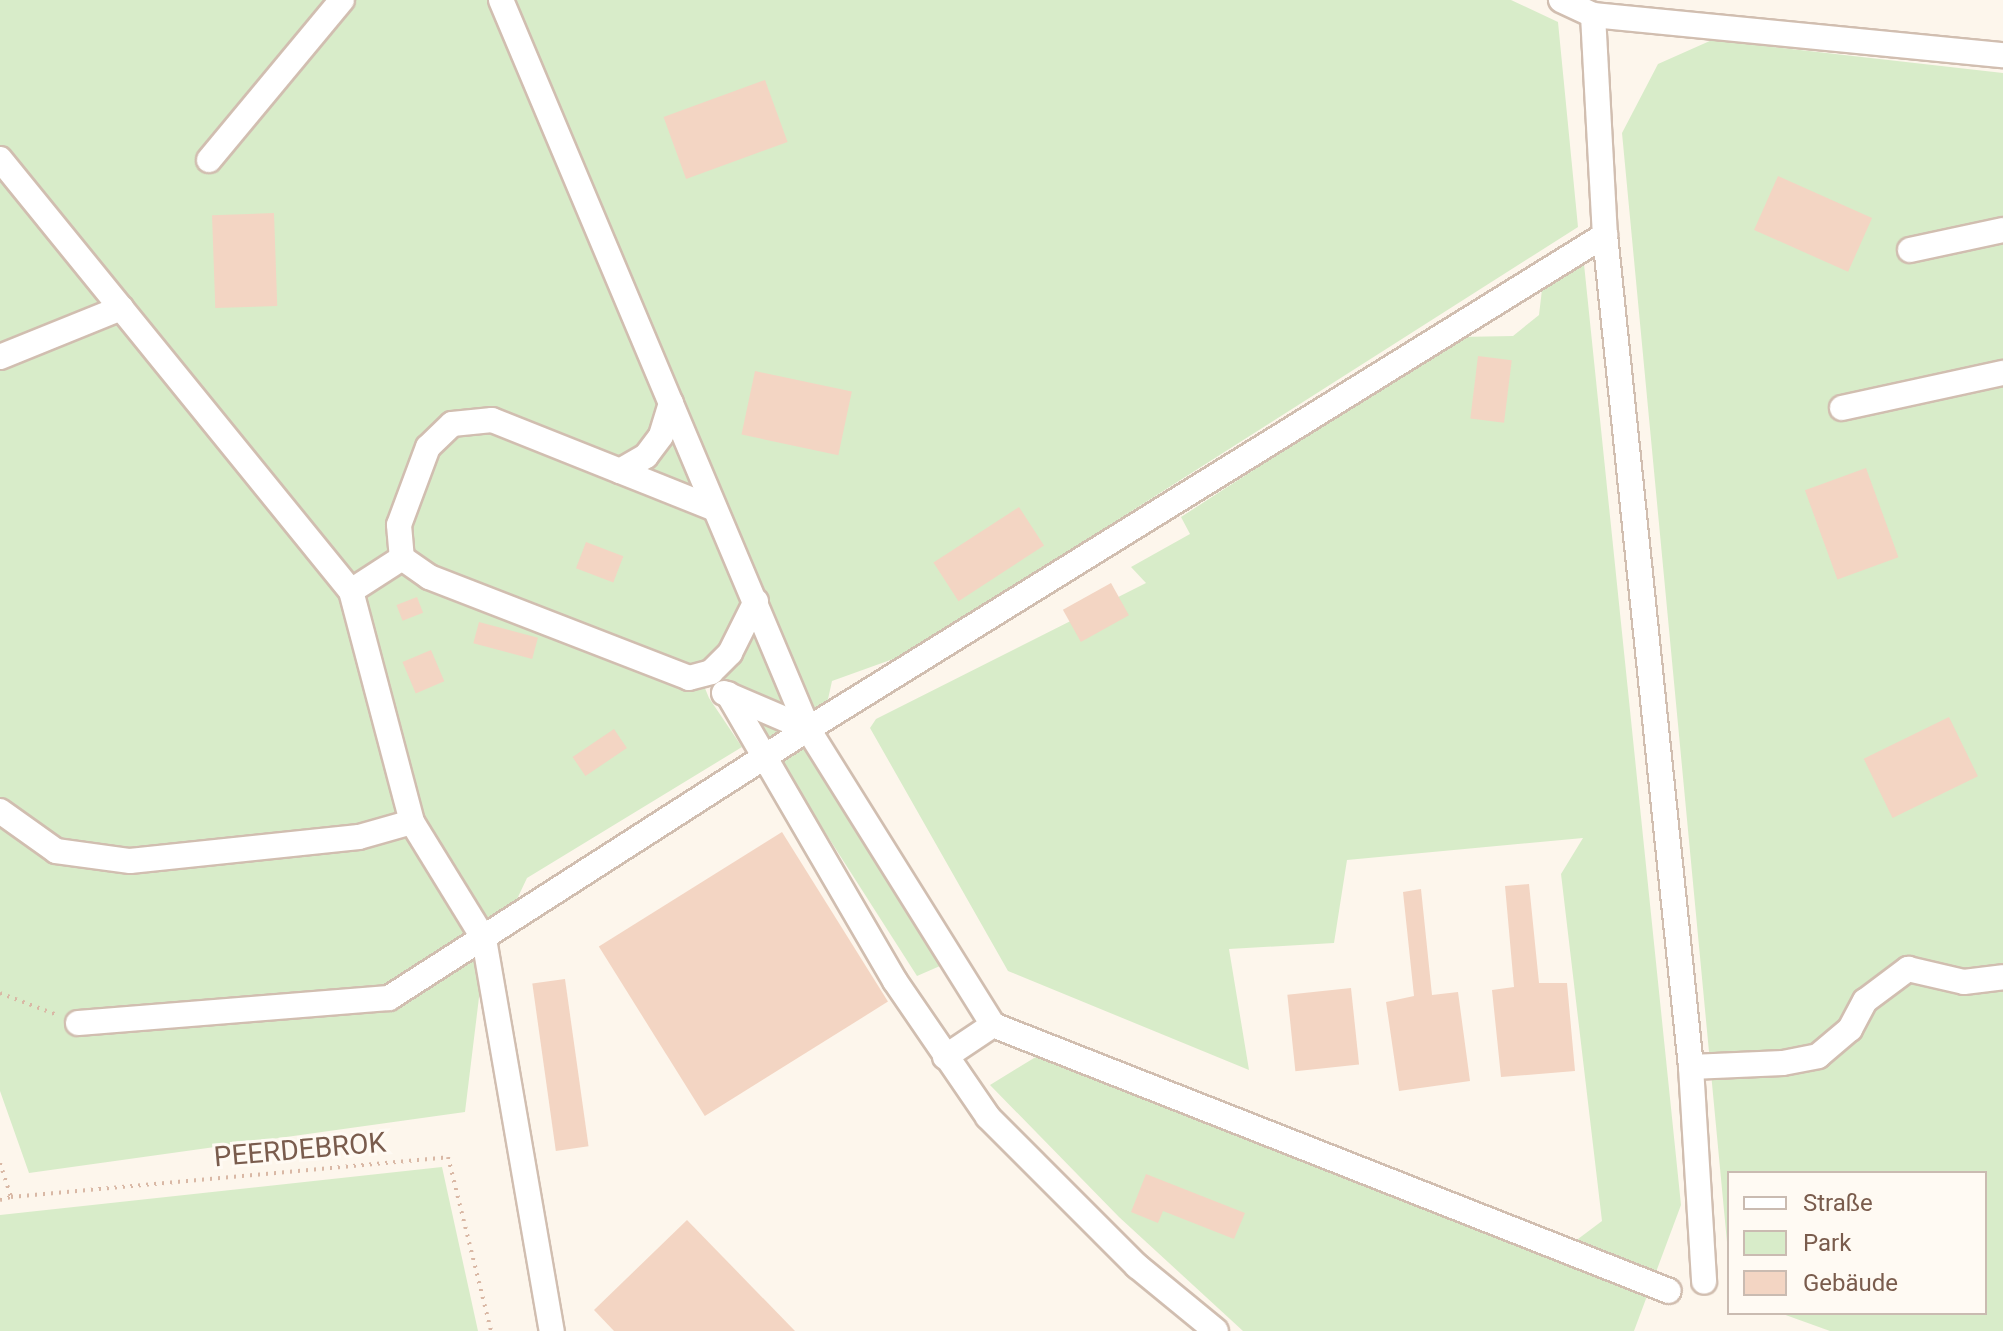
<!DOCTYPE html>
<meta charset="utf-8">
<style>
body{margin:0}
#map{position:relative;width:2003px;height:1331px;overflow:hidden;background:#fdf6ec;font-family:Roboto,sans-serif}
div>[style]{position:absolute}
.green>*{inset:0;background:#d8ecc9}
.building>*{inset:0;background:#f3d5c3;transform-origin:0 0}
.path>*{height:4px;margin-top:-2px;transform-origin:0;background:repeating-linear-gradient(90deg,#d9b8a5 0 2px,transparent 0 8px)}
.roads{filter:drop-shadow(2px 0 #d1beb0) drop-shadow(-2px 0 #d1beb0) drop-shadow(0 2px #d1beb0) drop-shadow(0 -2px #d1beb0)}
.minor>*{height:24px;margin:-12px;padding:0 12px;transform-origin:12px;border-radius:12px;background:#fff}
span{translate:-50% -50%;white-space:nowrap;text-align:center;line-height:1.15;-webkit-text-stroke:6px #fffaf3;paint-order:stroke}
.street-label{font-size:28px;color:#7a5c4d}
.legend{position:absolute;left:1727px;top:1171px;width:260px;height:144px;box-sizing:border-box;background:#fffaf3;border:2px solid #cabbb1;margin:0;padding:10px 14px;list-style:none;font-size:24px;color:#7a5c4d}
.legend li{display:flex;align-items:center;gap:16px;height:40px}
.legend b{width:40px;border:2px solid #cabbb1}
</style>
<div id="map">
<div class="green">
<i style="clip-path:polygon(0 0,1511px 0,1558px 22px,1578px 227px,907px 654px,832px 681px,818px 745px,940px 966px,917px 976px,789px 776px,695px 664px,709px 698px,742px 747px,527px 878px,482px 973px,465px 1112px,29px 1173px,0 1091px)"></i>
<i style="clip-path:polygon(1712px 40px,2003px 73px,2003px 1331px,1830px 1331px,1780px 1313px,1985px 1313px,1985px 1173px,1729px 1173px,1727px 1242px,1622px 133px,1658px 64px)"></i>
<i style="clip-path:polygon(1584px 264px,1681px 1205px,1634px 1331px,1243px 1331px,1119px 1217px,990px 1085px,1039px 1055px,1554px 1257px,1602px 1221px,1561px 874px,1583px 838px,1347px 860px,1334px 943px,1229px 949px,1249px 1070px,1008px 971px,870px 728px,876px 719px,1146px 583px,1131px 567px,1190px 534px,1181px 517px,1459px 337px,1513px 336px,1539px 315px,1543px 281px)"></i>
<i style="clip-path:polygon(442px 1167px,478px 1331px,0 1331px,0 1215px)"></i>
</div>
<div class="building">
<i style="left:765px;top:80px;width:66px;height:108px;rotate:70deg"></i>
<i style="left:1778px;top:176px;width:103px;height:59px;rotate:24deg"></i>
<i style="left:274px;top:213px;width:93px;height:62px;rotate:88deg"></i>
<i style="left:1478px;top:356px;width:34px;height:63px;rotate:7deg"></i>
<i style="left:755px;top:371px;width:99px;height:65px;rotate:12deg"></i>
<i style="left:1866px;top:468px;width:95px;height:65px;rotate:70deg"></i>
<i style="left:1019px;top:507px;width:46px;height:102px;rotate:57deg"></i>
<i style="left:586px;top:542px;width:40px;height:28px;rotate:21deg"></i>
<i style="left:1111px;top:583px;width:37px;height:55px;rotate:61deg"></i>
<i style="left:417px;top:597px;width:17px;height:22px;rotate:69deg"></i>
<i style="left:479px;top:622px;width:61px;height:22px;rotate:15deg"></i>
<i style="left:431px;top:650px;width:34px;height:31px;rotate:67deg"></i>
<i style="left:1949px;top:717px;width:66px;height:95px;rotate:64deg"></i>
<i style="left:614px;top:729px;width:23px;height:50px;rotate:56deg"></i>
<i style="left:782px;top:832px;width:200px;height:216px;rotate:58deg"></i>
<i style="clip-path:polygon(1529px 884px,1539px 983px,1567px 983px,1575px 1071px,1501px 1077px,1492px 990px,1514px 987px,1505px 886px)"></i>
<i style="clip-path:polygon(1421px 889px,1432px 995px,1458px 992px,1470px 1081px,1399px 1091px,1386px 1002px,1414px 996px,1403px 892px)"></i>
<i style="left:565px;top:979px;width:169px;height:33px;rotate:82deg"></i>
<i style="left:1351px;top:988px;width:77px;height:64px;rotate:84deg"></i>
<i style="clip-path:polygon(1146px 1174px,1245px 1213px,1234px 1239px,1163px 1211px,1158px 1223px,1131px 1212px)"></i>
<i style="clip-path:polygon(687px 1220px,795px 1331px,614px 1331px,594px 1310px)"></i>
</div>
<div class="path">
<i style="left:0;top:993px;width:61px;rotate:21.1deg"></i>
<i style="left:0;top:1163px;width:36px;rotate:72deg"></i>
<i style="left:11px;top:1197px;width:439px;rotate:-5.2deg"></i>
<i style="left:448px;top:1157px;width:179px;rotate:76.1deg"></i>
<i style="left:0;top:1200px;width:11px;rotate:-15deg"></i>
</div>
<div class="roads">
<div class="minor">
<i style="left:501px;top:0;width:791px;rotate:67.16deg"></i>
<i style="left:808px;top:729px;width:349px;rotate:58deg"></i>
<i style="left:993px;top:1025px;width:726px;rotate:21.48deg"></i>
<i style="left:1561px;top:0;width:35px;rotate:25deg"></i>
<i style="left:1593px;top:15px;width:412px;rotate:5.6deg"></i>
<i style="left:1593px;top:15px;width:220px;rotate:86.9deg"></i>
<i style="left:1605px;top:235px;width:836px;rotate:84.1deg"></i>
<i style="left:1691px;top:1067px;width:215px;rotate:86.5deg"></i>
<i style="left:0;top:159px;width:557px;rotate:50.91deg"></i>
<i style="left:351px;top:591px;width:239px;rotate:75.2deg"></i>
<i style="left:412px;top:822px;width:137px;rotate:58.4deg"></i>
<i style="left:484px;top:939px;width:398px;rotate:80.2deg"></i>
<i style="left:209px;top:160px;width:208px;rotate:-50.3deg"></i>
<i style="left:1910px;top:250px;width:95px;rotate:-12.1deg"></i>
<i style="left:0;top:357px;width:131px;rotate:-22deg"></i>
<i style="left:671px;top:403px;width:34px;rotate:107deg"></i>
<i style="left:661px;top:436px;width:25px;rotate:127deg"></i>
<i style="left:646px;top:456px;width:30px;rotate:150deg"></i>
<i style="left:620px;top:471px;width:138px;rotate:-158.3deg"></i>
<i style="left:492px;top:420px;width:40px;rotate:174.3deg"></i>
<i style="left:452px;top:424px;width:33px;rotate:136deg"></i>
<i style="left:428px;top:447px;width:83px;rotate:110.4deg"></i>
<i style="left:399px;top:525px;width:33px;rotate:85deg"></i>
<i style="left:402px;top:558px;width:33px;rotate:35deg"></i>
<i style="left:429px;top:577px;width:279px;rotate:21.2deg"></i>
<i style="left:689px;top:678px;width:23px;rotate:-15deg"></i>
<i style="left:711px;top:672px;width:27px;rotate:-45deg"></i>
<i style="left:730px;top:653px;width:58px;rotate:-63.4deg"></i>
<i style="left:1842px;top:408px;width:165px;rotate:-12.3deg"></i>
<i style="left:620px;top:471px;width:102px;rotate:21.8deg"></i>
<i style="left:351px;top:591px;width:61px;rotate:-32.9deg"></i>
<i style="left:724px;top:693px;width:91px;rotate:23.2deg"></i>
<i style="left:728px;top:694px;width:332px;rotate:59.8deg"></i>
<i style="left:895px;top:981px;width:165px;rotate:55.6deg"></i>
<i style="left:988px;top:1117px;width:211px;rotate:45deg"></i>
<i style="left:1137px;top:1266px;width:102px;rotate:39.4deg"></i>
<i style="left:0;top:811px;width:69px;rotate:35.5deg"></i>
<i style="left:56px;top:851px;width:75px;rotate:7.7deg"></i>
<i style="left:130px;top:861px;width:230px;rotate:-6deg"></i>
<i style="left:359px;top:837px;width:55px;rotate:-15.8deg"></i>
<i style="left:78px;top:1023px;width:312px;rotate:-4.6deg"></i>
<i style="left:389px;top:998px;width:498px;rotate:-32.7deg"></i>
<i style="left:808px;top:729px;width:938px;rotate:-31.79deg"></i>
<i style="left:945px;top:1057px;width:58px;rotate:-33.7deg"></i>
<i style="left:1691px;top:1067px;width:92px;rotate:-2.5deg"></i>
<i style="left:1783px;top:1063px;width:36px;rotate:-11deg"></i>
<i style="left:1818px;top:1056px;width:42px;rotate:-40.2deg"></i>
<i style="left:1850px;top:1029px;width:32px;rotate:-62deg"></i>
<i style="left:1865px;top:1001px;width:54px;rotate:-36.7deg"></i>
<i style="left:1908px;top:969px;width:57px;rotate:13.1deg"></i>
<i style="left:1964px;top:982px;width:39px;rotate:-7deg"></i>
</div>
</div>
<div class="street-label">
<span style="left:300px;top:1150px;rotate:-5deg">PEERDEBROK</span>
</div>
<ul class="legend">
<li><b style="height:10px;background:#fff"></b>Straße</li>
<li><b style="height:22px;background:#d8ecc9"></b>Park</li>
<li><b style="height:22px;background:#f3d5c3"></b>Gebäude</li>
</ul>
</div>
